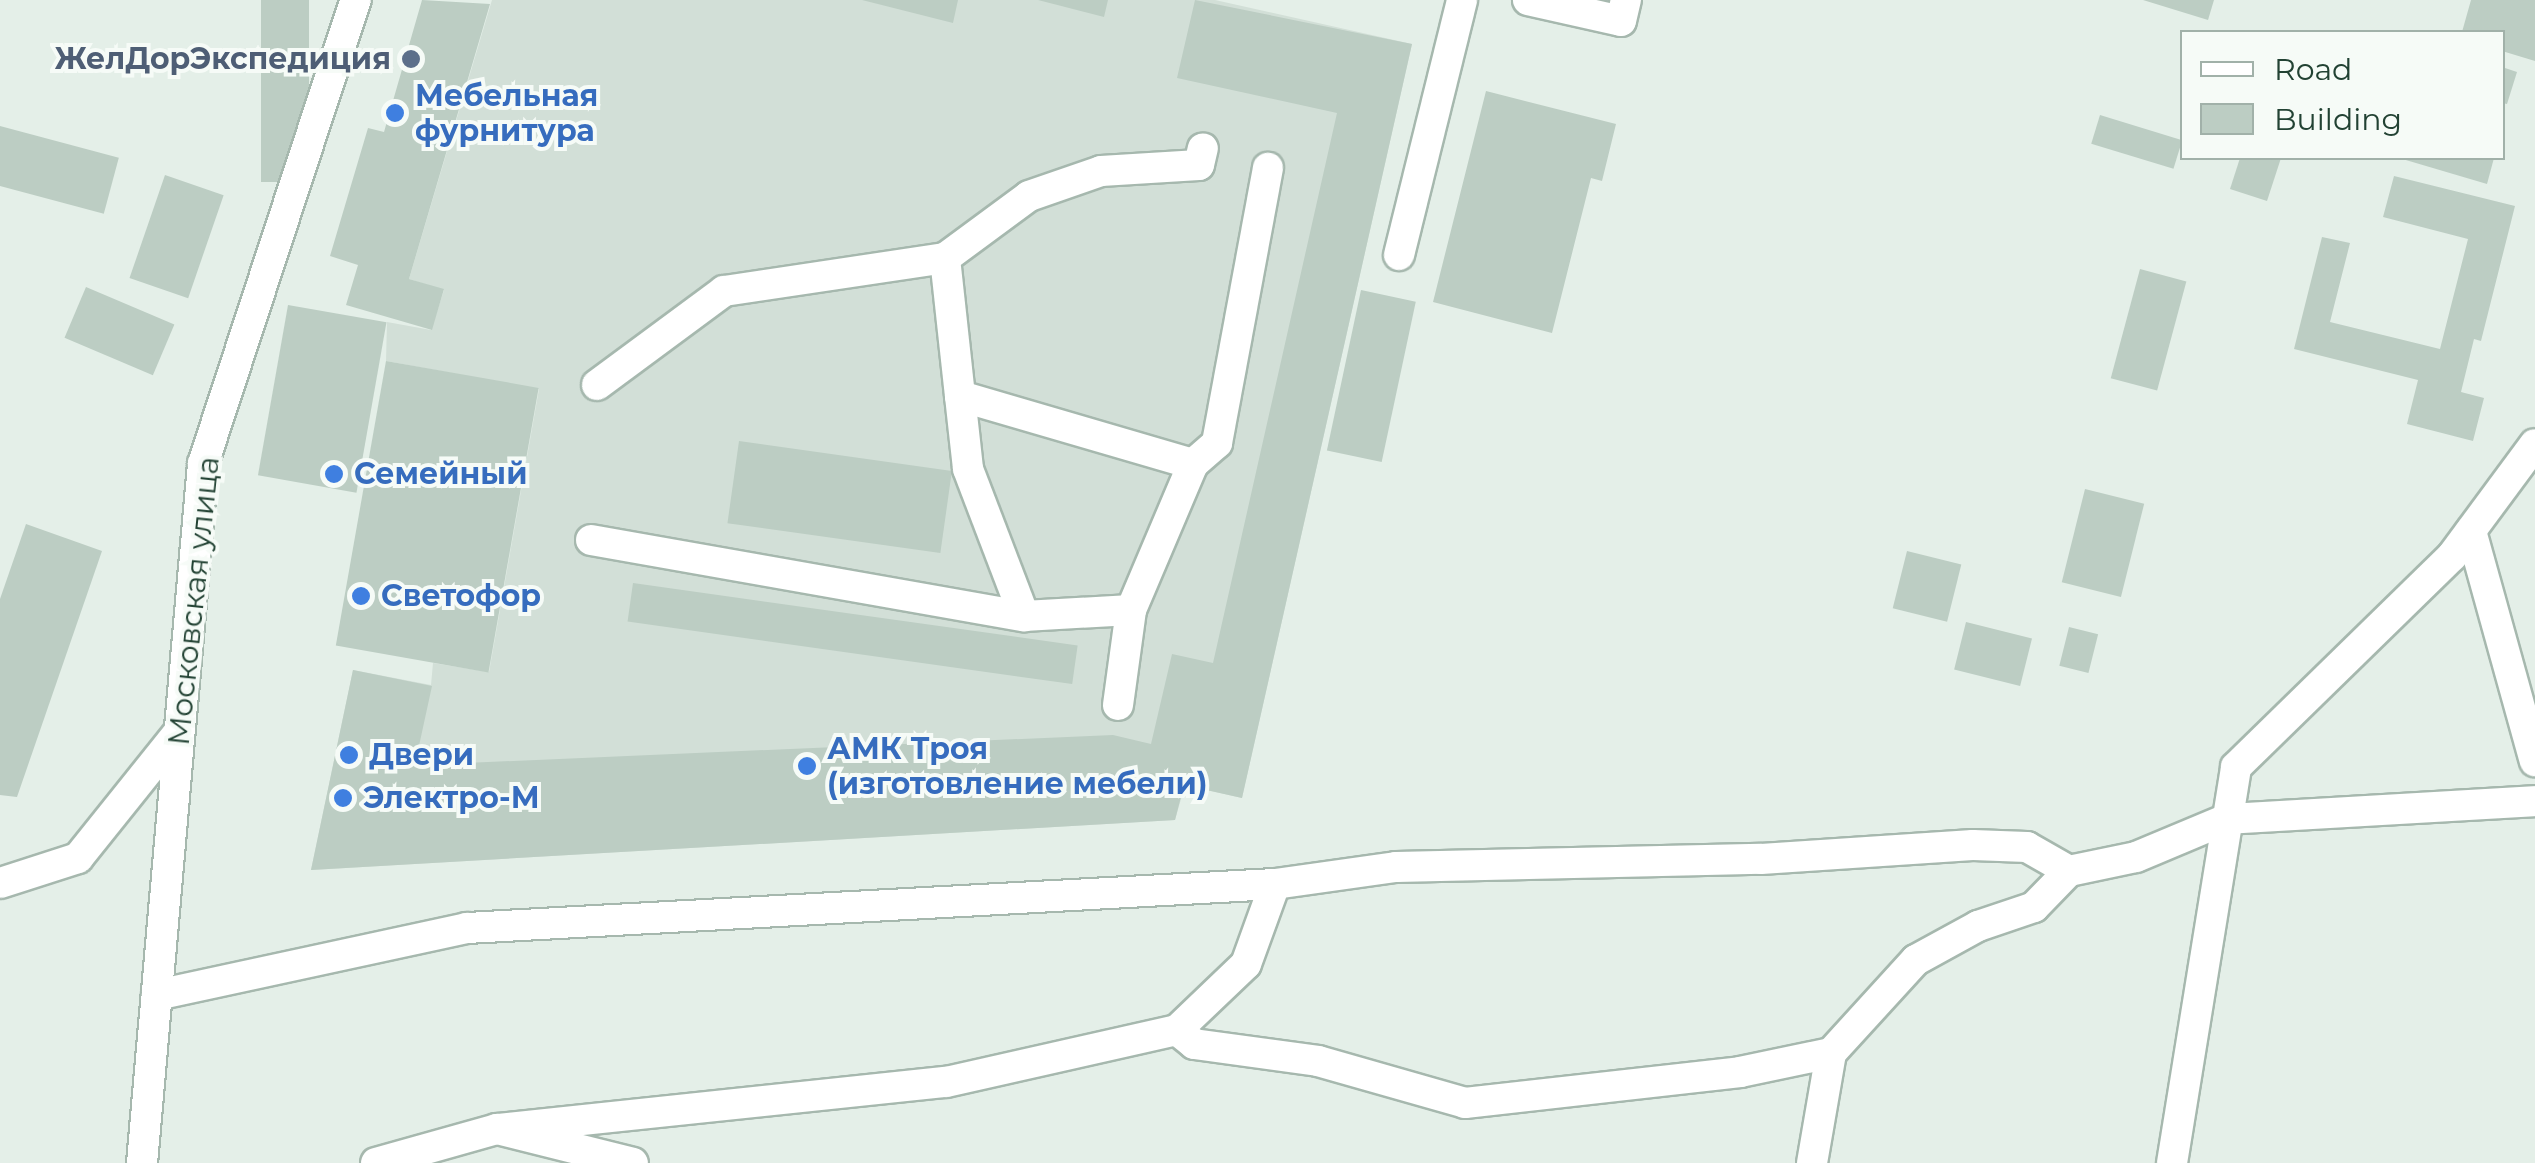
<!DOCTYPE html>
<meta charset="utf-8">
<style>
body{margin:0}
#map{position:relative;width:2535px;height:1163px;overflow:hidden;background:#e4efe8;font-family:Montserrat,sans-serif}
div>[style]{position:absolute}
.built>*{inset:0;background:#d2dfd7}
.building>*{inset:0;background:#bccdc3;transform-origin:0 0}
.roads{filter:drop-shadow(2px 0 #a6b8ae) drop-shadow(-2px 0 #a6b8ae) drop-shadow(0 2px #a6b8ae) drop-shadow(0 -2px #a6b8ae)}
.minor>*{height:30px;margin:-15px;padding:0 15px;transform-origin:15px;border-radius:15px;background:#fff}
.dots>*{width:28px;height:28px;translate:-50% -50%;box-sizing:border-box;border:5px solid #f6fbf7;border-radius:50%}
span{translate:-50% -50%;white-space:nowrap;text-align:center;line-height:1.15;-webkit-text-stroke:8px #f6fbf7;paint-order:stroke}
.service-label{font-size:30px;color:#4e5e75;font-weight:700}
.right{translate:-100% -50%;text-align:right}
.shop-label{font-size:30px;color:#366cbe;font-weight:700}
.left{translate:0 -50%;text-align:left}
.street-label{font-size:30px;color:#224233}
.legend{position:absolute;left:2180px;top:30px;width:325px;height:130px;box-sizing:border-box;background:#f6fbf7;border:2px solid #a1b1a9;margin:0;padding:12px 18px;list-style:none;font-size:30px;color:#224233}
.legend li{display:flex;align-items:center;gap:20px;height:50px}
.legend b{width:50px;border:2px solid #a1b1a9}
</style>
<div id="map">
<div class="built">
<i style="clip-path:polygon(492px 0,1215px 0,1412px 44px,1242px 798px,1185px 785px,1175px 820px,311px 870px,353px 670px,431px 685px,433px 663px,489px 672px,539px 389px,386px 361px,387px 322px,431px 330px,444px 290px,409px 279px)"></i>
</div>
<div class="building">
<i style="left:261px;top:0;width:48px;height:182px"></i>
<i style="clip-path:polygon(422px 0,490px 4px,409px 279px,444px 289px,432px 330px,346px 305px,358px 265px,330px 256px,368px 128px,384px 132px)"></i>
<i style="clip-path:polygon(862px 0,958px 0,953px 23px)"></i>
<i style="clip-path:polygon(1038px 0,1108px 0,1104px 17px)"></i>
<i style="clip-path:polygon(1195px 0,1412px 44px,1242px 798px,1184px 785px,1175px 820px,311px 870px,353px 670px,432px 686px,417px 755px,443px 764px,1113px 735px,1151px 744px,1172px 654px,1213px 663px,1337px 113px,1177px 78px)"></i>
<i style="clip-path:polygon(2143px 0,2214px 0,2208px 20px)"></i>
<i style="clip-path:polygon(2471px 0,2535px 0,2535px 61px,2502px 51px,2502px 32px,2462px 32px)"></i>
<i style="clip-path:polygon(2502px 67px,2517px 72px,2507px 104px,2502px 103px)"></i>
<i style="clip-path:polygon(1486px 91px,1616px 124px,1602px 181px,1591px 178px,1552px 333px,1433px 302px)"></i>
<i style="left:2100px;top:115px;width:86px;height:30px;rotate:17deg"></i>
<i style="left:0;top:126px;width:123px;height:58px;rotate:15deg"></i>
<i style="clip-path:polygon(2240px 158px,2281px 158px,2267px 201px,2230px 189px)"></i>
<i style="clip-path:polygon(2399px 158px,2494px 158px,2487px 184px)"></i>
<i style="left:165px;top:175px;width:62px;height:109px;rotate:19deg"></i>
<i style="clip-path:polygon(2394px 176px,2515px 206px,2481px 341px,2474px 339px,2461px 392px,2484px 398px,2473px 441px,2407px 424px,2418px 380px,2294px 349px,2322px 237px,2350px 243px,2330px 322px,2440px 349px,2468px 239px,2383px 217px)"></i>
<i style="left:2140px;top:269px;width:48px;height:113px;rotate:15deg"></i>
<i style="left:86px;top:287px;width:96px;height:55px;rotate:23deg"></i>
<i style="left:1361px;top:290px;width:56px;height:164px;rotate:12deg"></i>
<i style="left:288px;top:305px;width:100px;height:173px;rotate:10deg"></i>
<i style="left:386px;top:361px;width:155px;height:289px;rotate:10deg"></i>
<i style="left:739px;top:441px;width:215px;height:83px;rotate:8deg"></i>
<i style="left:2085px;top:489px;width:61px;height:96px;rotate:14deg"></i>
<i style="clip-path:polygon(26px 524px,102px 551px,17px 797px,0 795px,0 599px)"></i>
<i style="left:1907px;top:551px;width:56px;height:59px;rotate:14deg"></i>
<i style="left:633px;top:583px;width:449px;height:39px;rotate:8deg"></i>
<i style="left:1966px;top:622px;width:68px;height:49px;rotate:14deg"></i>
<i style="left:2069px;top:627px;width:30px;height:40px;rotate:14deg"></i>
</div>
<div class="roads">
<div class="minor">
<i style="left:1528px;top:0;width:95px;rotate:12.7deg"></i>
<i style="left:1621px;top:21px;width:22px;rotate:-77deg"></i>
<i style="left:1399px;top:255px;width:263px;rotate:-76.1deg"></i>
<i style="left:945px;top:258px;width:139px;rotate:83.8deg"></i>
<i style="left:960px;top:396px;width:243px;rotate:16.3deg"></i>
<i style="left:597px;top:385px;width:158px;rotate:-36.5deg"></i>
<i style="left:724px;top:291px;width:223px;rotate:-8.5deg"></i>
<i style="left:945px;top:258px;width:104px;rotate:-36.4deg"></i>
<i style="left:1029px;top:196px;width:76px;rotate:-19.1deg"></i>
<i style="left:1101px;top:171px;width:98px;rotate:-3.5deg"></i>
<i style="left:1199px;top:165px;width:17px;rotate:-77deg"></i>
<i style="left:960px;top:396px;width:73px;rotate:83.7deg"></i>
<i style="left:968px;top:469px;width:157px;rotate:69.1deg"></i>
<i style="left:2471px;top:531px;width:239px;rotate:74.5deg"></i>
<i style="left:591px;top:540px;width:440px;rotate:10deg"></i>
<i style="left:1024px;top:616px;width:107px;rotate:-3.2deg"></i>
<i style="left:1118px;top:705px;width:96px;rotate:-82.2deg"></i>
<i style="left:1131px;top:610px;width:159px;rotate:-67deg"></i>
<i style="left:1193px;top:464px;width:32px;rotate:-41deg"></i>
<i style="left:1217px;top:443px;width:280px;rotate:-79.5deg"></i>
<i style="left:0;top:883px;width:82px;rotate:-17.8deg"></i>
<i style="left:78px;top:858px;width:161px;rotate:-51.3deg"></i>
<i style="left:157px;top:995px;width:317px;rotate:-12.2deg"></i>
<i style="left:467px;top:928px;width:809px;rotate:-3.12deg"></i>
<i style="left:1275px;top:884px;width:122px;rotate:-8deg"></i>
<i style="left:1396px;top:867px;width:365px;rotate:-1.3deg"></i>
<i style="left:1761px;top:859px;width:212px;rotate:-3.8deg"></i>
<i style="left:1973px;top:845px;width:54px;rotate:2.1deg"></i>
<i style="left:2027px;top:847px;width:48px;rotate:29.7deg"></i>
<i style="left:1177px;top:1030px;width:22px;rotate:39deg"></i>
<i style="left:1194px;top:1044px;width:125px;rotate:7.8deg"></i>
<i style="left:1318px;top:1061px;width:153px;rotate:15.9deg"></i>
<i style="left:1465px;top:1103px;width:277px;rotate:-6.4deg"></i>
<i style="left:1740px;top:1072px;width:93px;rotate:-11.8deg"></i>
<i style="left:497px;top:1129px;width:451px;rotate:-6deg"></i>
<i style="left:946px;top:1082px;width:237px;rotate:-12.7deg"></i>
<i style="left:1177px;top:1030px;width:95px;rotate:-43.7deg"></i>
<i style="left:1246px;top:964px;width:85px;rotate:-70.1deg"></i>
<i style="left:142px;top:1163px;width:702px;rotate:-85.01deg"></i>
<i style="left:203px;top:464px;width:489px;rotate:-71.8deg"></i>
<i style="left:376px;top:1163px;width:126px;rotate:-15.7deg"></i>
<i style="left:497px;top:1129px;width:140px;rotate:14deg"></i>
<i style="left:1812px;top:1163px;width:112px;rotate:-80.2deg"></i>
<i style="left:1831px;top:1053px;width:126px;rotate:-47.6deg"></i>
<i style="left:1916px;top:960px;width:71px;rotate:-28.7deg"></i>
<i style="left:1978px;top:926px;width:59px;rotate:-18.7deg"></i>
<i style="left:2034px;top:907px;width:50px;rotate:-45.8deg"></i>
<i style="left:2069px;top:871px;width:68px;rotate:-11.8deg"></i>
<i style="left:2136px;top:857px;width:99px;rotate:-22.7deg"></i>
<i style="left:2227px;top:819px;width:309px;rotate:-3.3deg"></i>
<i style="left:2172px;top:1163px;width:401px;rotate:-80.8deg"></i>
<i style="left:2236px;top:767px;width:302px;rotate:-44.3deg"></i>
<i style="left:2452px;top:556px;width:139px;rotate:-53.5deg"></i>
</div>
</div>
<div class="dots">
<i style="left:411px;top:59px;background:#5c6f8a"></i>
<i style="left:395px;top:113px;background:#3f7fe0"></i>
<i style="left:334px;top:474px;background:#3f7fe0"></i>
<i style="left:361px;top:596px;background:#3f7fe0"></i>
<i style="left:349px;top:755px;background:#3f7fe0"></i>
<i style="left:807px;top:766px;background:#3f7fe0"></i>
<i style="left:343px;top:798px;background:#3f7fe0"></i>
</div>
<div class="service-label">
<span class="right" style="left:391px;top:59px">ЖелДорЭкспедиция</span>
</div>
<div class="shop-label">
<span class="left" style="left:415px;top:113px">Мебельная<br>фурнитура</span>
<span class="left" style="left:354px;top:474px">Семейный</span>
<span class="left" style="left:381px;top:596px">Светофор</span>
<span class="left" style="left:827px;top:766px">АМК Троя<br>(изготовление мебели)</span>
<span class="left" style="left:369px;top:755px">Двери</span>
<span class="left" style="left:363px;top:798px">Электро-М</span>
</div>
<div class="street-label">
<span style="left:194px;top:601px;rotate:-84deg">Московская улица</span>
</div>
<ul class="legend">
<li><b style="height:12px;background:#fff"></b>Road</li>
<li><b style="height:28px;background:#bccdc3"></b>Building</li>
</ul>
</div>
